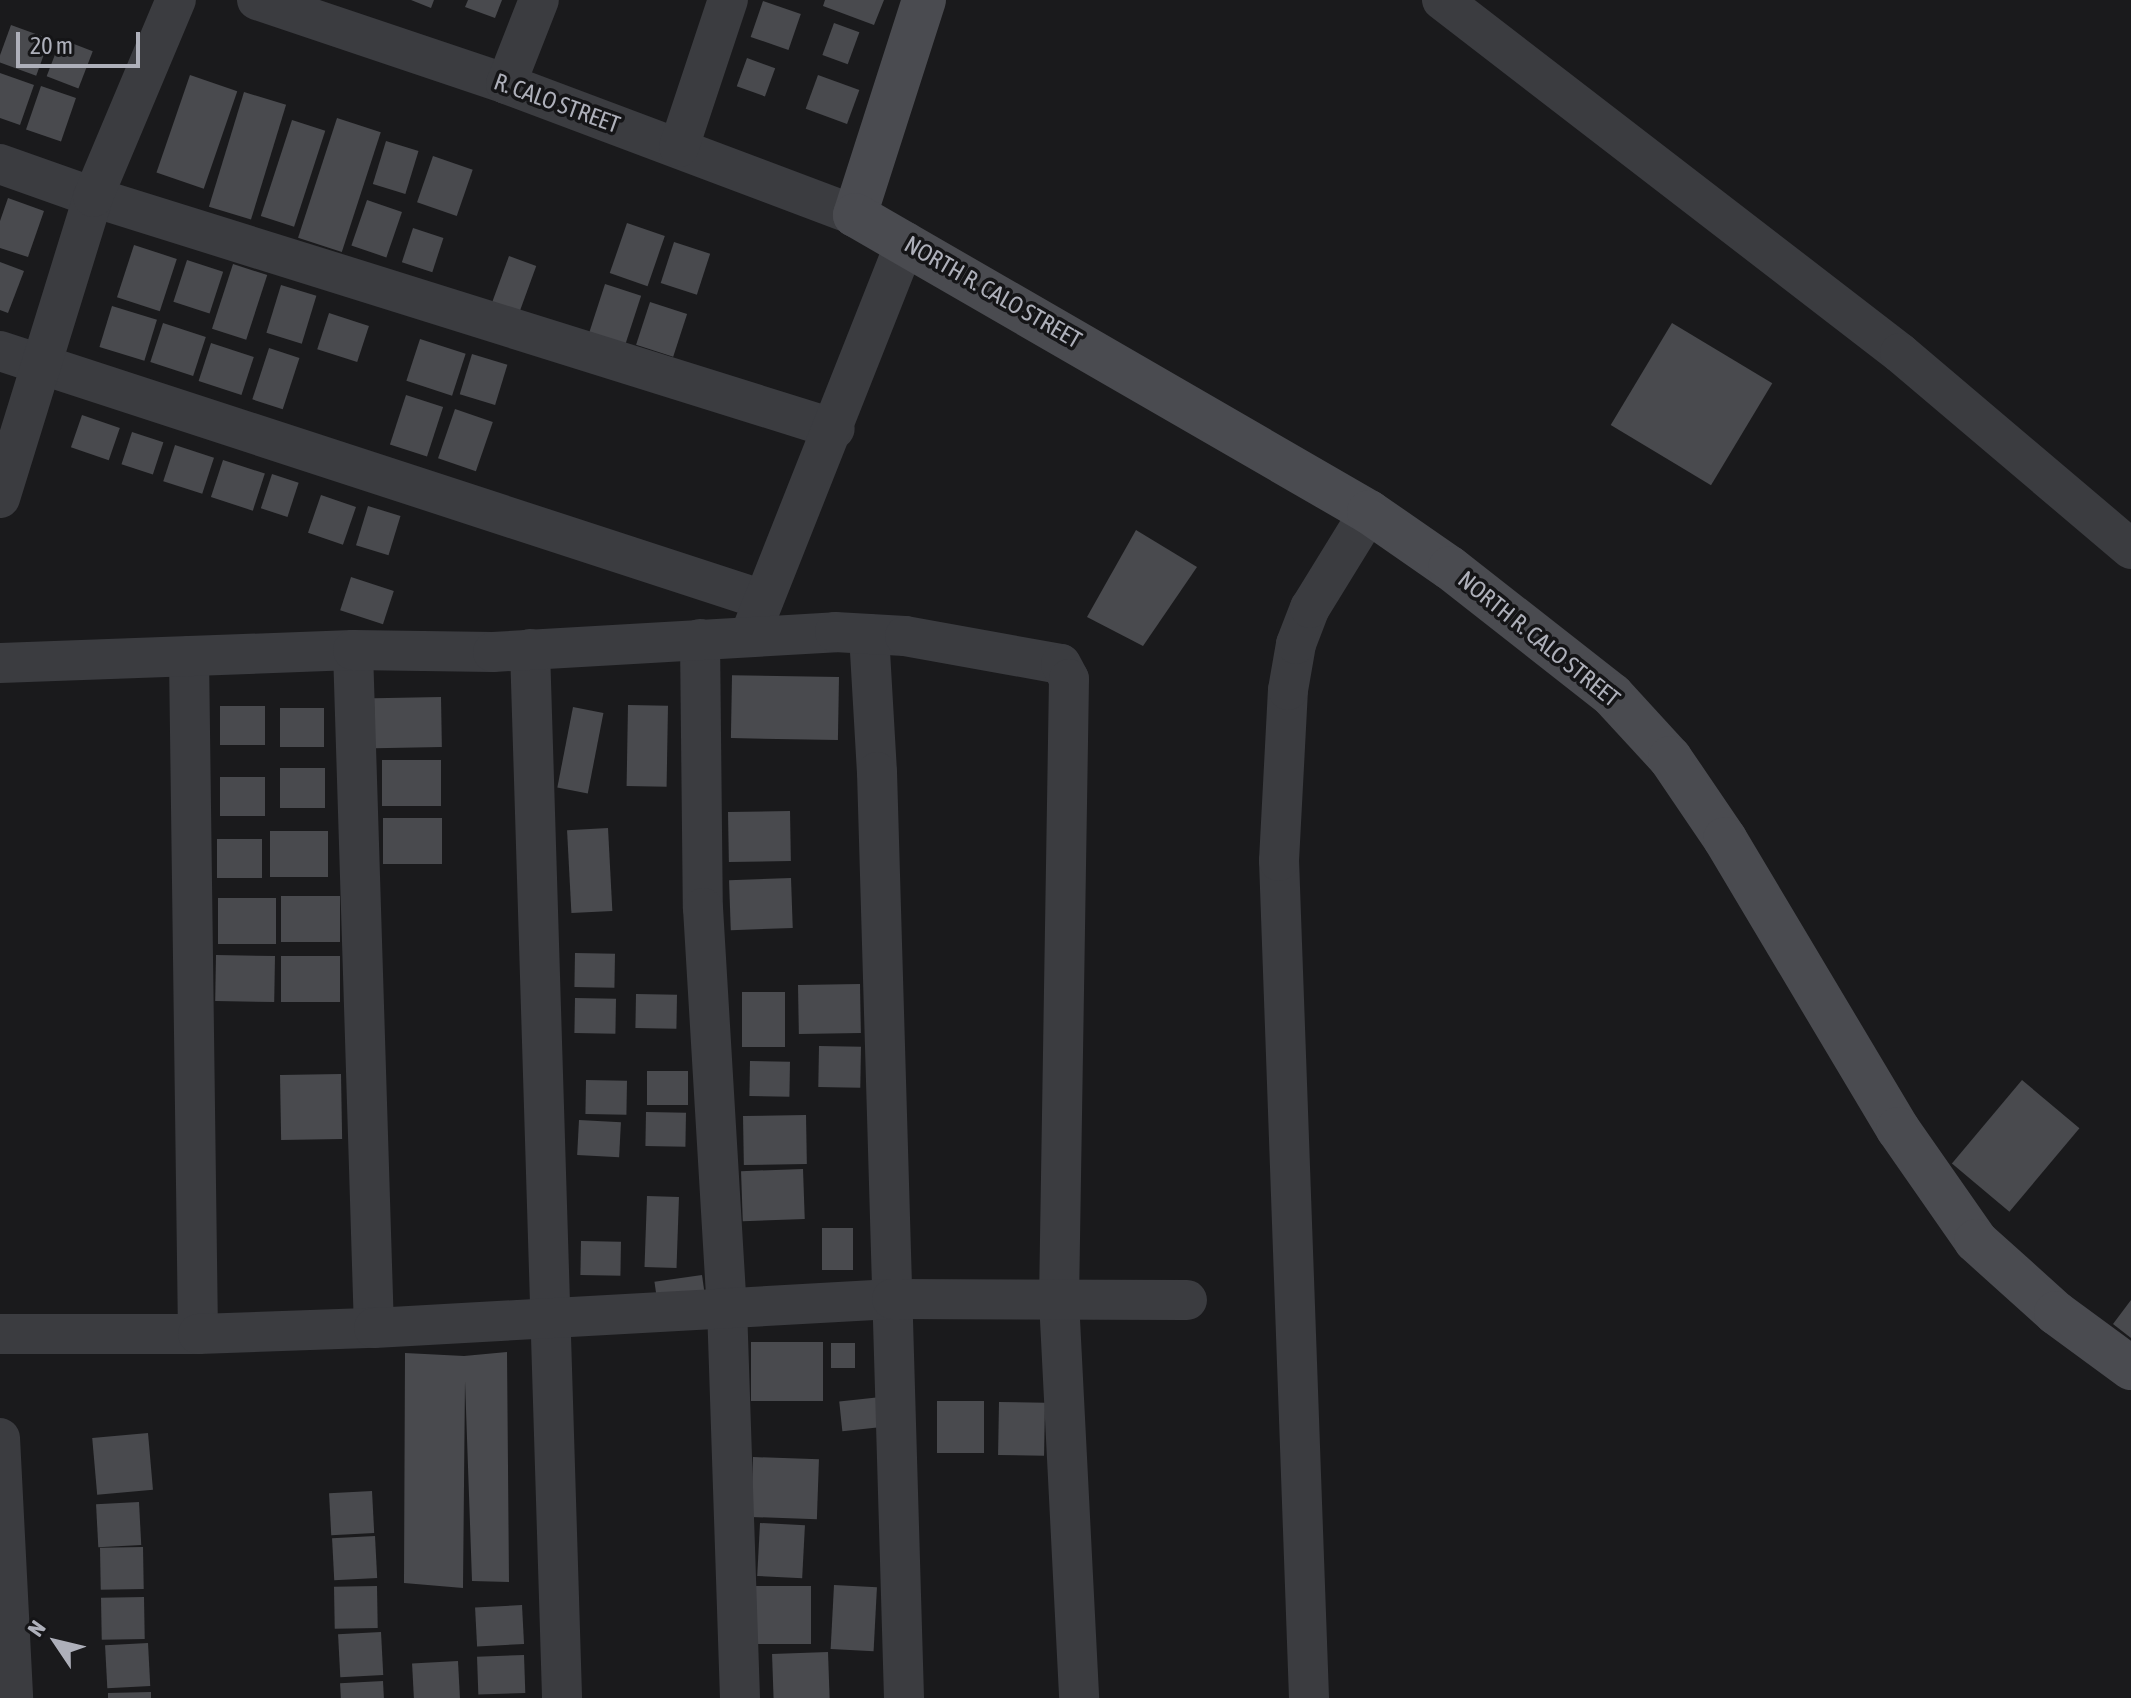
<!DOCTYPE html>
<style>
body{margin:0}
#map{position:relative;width:2131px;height:1698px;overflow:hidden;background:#1a1a1c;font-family:"Asap Condensed",sans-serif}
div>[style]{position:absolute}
.building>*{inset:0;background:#494a4e;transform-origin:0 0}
.street>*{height:40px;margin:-20px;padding:0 20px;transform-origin:20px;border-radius:20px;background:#3b3c40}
.secondary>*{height:44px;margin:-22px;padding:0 22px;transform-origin:22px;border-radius:22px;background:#4a4b50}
span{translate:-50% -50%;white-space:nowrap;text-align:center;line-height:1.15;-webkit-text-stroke:7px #151517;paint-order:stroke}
.street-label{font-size:24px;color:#aeb0ba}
.north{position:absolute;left:16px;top:1602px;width:80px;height:80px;-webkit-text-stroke:6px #151517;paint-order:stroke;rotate:305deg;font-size:22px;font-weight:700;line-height:32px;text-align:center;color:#aeb0ba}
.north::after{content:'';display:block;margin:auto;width:28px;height:36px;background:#aeb0ba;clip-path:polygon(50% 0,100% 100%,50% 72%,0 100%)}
.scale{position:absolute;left:16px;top:32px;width:124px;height:36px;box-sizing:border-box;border:4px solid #aeb0ba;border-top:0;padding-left:10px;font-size:24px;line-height:28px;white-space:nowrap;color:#aeb0ba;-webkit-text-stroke:6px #151517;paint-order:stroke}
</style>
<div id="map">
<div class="building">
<i style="clip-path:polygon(411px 0,434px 0,431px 8px)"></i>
<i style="clip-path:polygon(468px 0,502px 0,495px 18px,465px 7px)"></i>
<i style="clip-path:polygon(825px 0,884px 0,874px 25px,823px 6px)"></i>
<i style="left:763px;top:1px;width:40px;height:38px;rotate:19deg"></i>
<i style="left:834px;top:23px;width:27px;height:34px;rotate:20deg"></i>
<i style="left:11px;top:25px;width:41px;height:39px;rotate:20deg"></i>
<i style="left:61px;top:39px;width:34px;height:40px;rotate:21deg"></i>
<i style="left:747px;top:58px;width:30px;height:30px;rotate:20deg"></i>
<i style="clip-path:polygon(0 73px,34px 85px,20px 125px,0 118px)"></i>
<i style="left:190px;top:75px;width:50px;height:103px;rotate:19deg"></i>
<i style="left:818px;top:75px;width:44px;height:36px;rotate:20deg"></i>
<i style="left:41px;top:86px;width:37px;height:46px;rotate:19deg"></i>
<i style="left:244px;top:92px;width:44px;height:120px;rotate:17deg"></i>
<i style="left:337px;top:118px;width:46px;height:126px;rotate:18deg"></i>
<i style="left:292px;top:120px;width:35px;height:101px;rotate:18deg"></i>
<i style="left:386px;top:141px;width:34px;height:45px;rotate:17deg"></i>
<i style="left:433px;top:156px;width:42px;height:49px;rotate:19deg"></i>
<i style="clip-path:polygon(8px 198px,44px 211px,28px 257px,0 248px,0 221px)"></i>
<i style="left:367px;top:200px;width:37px;height:48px;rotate:19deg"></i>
<i style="left:627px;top:223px;width:40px;height:53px;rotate:19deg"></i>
<i style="left:413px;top:228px;width:32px;height:36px;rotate:18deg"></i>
<i style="left:674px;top:242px;width:38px;height:43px;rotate:18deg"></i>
<i style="left:134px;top:245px;width:45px;height:55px;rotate:18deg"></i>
<i style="left:509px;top:256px;width:29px;height:50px;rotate:20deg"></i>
<i style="left:187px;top:260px;width:38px;height:44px;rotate:18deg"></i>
<i style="clip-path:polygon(0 262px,24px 271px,8px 313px,0 310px)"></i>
<i style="left:233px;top:264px;width:36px;height:68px;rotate:18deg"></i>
<i style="left:605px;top:284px;width:38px;height:56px;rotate:18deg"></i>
<i style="left:281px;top:285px;width:37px;height:50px;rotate:17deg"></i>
<i style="left:650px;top:302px;width:39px;height:45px;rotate:18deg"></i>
<i style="left:112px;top:306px;width:47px;height:43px;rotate:17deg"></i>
<i style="left:329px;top:313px;width:42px;height:38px;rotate:18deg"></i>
<i style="left:163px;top:323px;width:45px;height:41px;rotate:18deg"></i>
<i style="left:1672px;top:323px;width:117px;height:119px;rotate:31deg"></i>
<i style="left:420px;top:339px;width:48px;height:44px;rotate:18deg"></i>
<i style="left:211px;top:343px;width:45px;height:40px;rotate:18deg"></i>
<i style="left:269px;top:348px;width:32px;height:54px;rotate:18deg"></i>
<i style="left:472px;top:354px;width:37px;height:42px;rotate:17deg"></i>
<i style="left:406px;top:395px;width:39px;height:52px;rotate:18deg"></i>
<i style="left:455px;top:409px;width:40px;height:52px;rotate:19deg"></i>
<i style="left:82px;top:415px;width:40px;height:34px;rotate:19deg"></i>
<i style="left:132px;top:432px;width:33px;height:34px;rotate:18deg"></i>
<i style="left:175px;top:445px;width:41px;height:38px;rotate:18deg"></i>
<i style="left:223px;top:460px;width:44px;height:39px;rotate:18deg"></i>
<i style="left:272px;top:474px;width:28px;height:36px;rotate:18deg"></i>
<i style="left:321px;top:495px;width:37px;height:40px;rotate:19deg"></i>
<i style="left:368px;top:506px;width:34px;height:41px;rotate:17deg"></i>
<i style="clip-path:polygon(1136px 530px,1197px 567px,1143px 646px,1087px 617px)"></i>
<i style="left:351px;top:577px;width:45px;height:35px;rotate:18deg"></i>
<i style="left:839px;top:677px;width:63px;height:107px;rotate:91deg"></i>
<i style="left:441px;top:697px;width:50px;height:67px;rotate:89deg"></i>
<i style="left:628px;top:705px;width:40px;height:81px;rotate:1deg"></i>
<i style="left:220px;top:706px;width:45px;height:39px"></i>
<i style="left:573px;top:707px;width:31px;height:82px;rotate:11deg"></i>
<i style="left:324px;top:708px;width:39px;height:44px;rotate:90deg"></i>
<i style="left:382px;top:760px;width:59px;height:46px"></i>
<i style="left:280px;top:768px;width:45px;height:40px"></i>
<i style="left:220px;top:777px;width:45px;height:39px"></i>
<i style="left:790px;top:811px;width:50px;height:62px;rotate:89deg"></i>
<i style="left:383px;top:818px;width:59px;height:46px"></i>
<i style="left:608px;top:828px;width:83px;height:41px;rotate:87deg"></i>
<i style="left:270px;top:831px;width:58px;height:46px"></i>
<i style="left:217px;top:839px;width:45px;height:39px"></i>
<i style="left:791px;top:878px;width:50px;height:62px;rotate:88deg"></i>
<i style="left:281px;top:896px;width:59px;height:46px"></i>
<i style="left:218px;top:898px;width:58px;height:46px"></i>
<i style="left:575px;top:953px;width:40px;height:34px;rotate:1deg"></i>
<i style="left:275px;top:956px;width:46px;height:59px;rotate:91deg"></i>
<i style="left:281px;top:956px;width:59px;height:46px"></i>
<i style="left:860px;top:984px;width:49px;height:62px;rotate:89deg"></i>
<i style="left:742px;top:992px;width:43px;height:55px"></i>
<i style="left:636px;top:994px;width:41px;height:34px;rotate:1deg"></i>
<i style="left:575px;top:998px;width:41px;height:35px;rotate:1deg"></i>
<i style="left:819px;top:1046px;width:42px;height:41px;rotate:1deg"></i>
<i style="left:750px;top:1061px;width:40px;height:35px;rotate:1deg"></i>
<i style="left:647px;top:1071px;width:41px;height:34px"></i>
<i style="left:341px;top:1074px;width:65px;height:61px;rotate:89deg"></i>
<i style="left:586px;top:1080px;width:41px;height:34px;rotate:1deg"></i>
<i style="left:2022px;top:1080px;width:75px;height:109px;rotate:40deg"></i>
<i style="left:646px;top:1112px;width:40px;height:34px;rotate:1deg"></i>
<i style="left:806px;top:1115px;width:49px;height:63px;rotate:89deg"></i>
<i style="left:579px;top:1120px;width:42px;height:35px;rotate:3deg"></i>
<i style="left:803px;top:1169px;width:50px;height:62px;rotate:88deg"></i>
<i style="left:647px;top:1196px;width:32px;height:71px;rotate:2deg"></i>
<i style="left:853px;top:1228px;width:42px;height:31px;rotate:90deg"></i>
<i style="left:581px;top:1241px;width:40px;height:34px;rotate:1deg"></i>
<i style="left:702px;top:1275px;width:22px;height:48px;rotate:82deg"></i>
<i style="clip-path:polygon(2131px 1300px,2131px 1338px,2113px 1324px)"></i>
<i style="left:823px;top:1342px;width:59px;height:72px;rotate:90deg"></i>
<i style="left:855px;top:1343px;width:25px;height:24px;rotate:90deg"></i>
<i style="clip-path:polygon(507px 1352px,509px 1582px,472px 1581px,465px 1381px,463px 1588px,404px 1583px,405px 1353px,464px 1356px)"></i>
<i style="left:881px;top:1397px;width:30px;height:42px;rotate:84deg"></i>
<i style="left:937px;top:1401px;width:47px;height:52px"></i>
<i style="left:999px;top:1402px;width:46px;height:53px;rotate:1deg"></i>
<i style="left:148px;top:1433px;width:57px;height:56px;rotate:85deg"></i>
<i style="left:753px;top:1457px;width:66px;height:60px;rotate:2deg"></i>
<i style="left:372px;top:1491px;width:42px;height:43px;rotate:87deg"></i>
<i style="left:139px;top:1502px;width:43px;height:43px;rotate:87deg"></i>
<i style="left:760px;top:1523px;width:45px;height:53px;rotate:3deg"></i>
<i style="left:375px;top:1536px;width:42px;height:43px;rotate:87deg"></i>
<i style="left:143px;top:1547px;width:42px;height:43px;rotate:89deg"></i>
<i style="left:834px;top:1585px;width:43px;height:64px;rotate:3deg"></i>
<i style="left:377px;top:1586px;width:42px;height:43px;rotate:89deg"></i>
<i style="left:811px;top:1586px;width:58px;height:58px;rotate:90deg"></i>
<i style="left:144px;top:1597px;width:42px;height:43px;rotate:89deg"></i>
<i style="left:522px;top:1605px;width:39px;height:47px;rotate:87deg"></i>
<i style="left:381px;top:1632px;width:43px;height:43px;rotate:87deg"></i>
<i style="left:148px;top:1643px;width:43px;height:43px;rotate:87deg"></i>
<i style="left:828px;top:1652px;width:46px;height:56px;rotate:88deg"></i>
<i style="left:524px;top:1655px;width:38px;height:47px;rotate:88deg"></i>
<i style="left:458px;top:1661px;width:37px;height:46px;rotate:87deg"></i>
<i style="left:383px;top:1681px;width:17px;height:43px;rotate:87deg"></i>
<i style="clip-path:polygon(151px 1692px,151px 1698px,108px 1698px,108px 1693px)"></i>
</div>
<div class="street">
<i style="left:257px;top:0;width:263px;rotate:18.6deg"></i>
<i style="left:506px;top:84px;width:373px;rotate:20.6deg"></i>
<i style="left:1442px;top:0;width:578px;rotate:37.62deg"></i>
<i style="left:1900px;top:353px;width:303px;rotate:40.3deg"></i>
<i style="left:506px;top:84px;width:90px;rotate:-68.6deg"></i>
<i style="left:679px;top:147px;width:155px;rotate:-71.6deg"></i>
<i style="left:0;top:164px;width:99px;rotate:19.5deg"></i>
<i style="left:93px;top:197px;width:777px;rotate:17.36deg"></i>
<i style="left:0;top:351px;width:803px;rotate:18.07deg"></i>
<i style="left:0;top:498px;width:315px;rotate:-72.8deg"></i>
<i style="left:93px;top:197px;width:214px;rotate:-67.2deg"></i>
<i style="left:754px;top:625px;width:412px;rotate:-68.4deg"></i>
<i style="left:869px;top:634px;width:138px;rotate:86.7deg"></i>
<i style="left:877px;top:772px;width:926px;rotate:88.33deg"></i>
<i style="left:700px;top:639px;width:269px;rotate:89.4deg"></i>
<i style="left:703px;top:908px;width:400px;rotate:86.6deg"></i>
<i style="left:727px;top:1307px;width:391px;rotate:88.1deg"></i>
<i style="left:530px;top:649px;width:1049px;rotate:88.25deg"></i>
<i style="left:353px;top:650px;width:678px;rotate:88.23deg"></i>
<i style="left:189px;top:656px;width:678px;rotate:89.24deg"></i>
<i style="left:0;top:663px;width:353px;rotate:-2.1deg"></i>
<i style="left:353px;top:650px;width:140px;rotate:0.8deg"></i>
<i style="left:493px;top:652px;width:343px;rotate:-3.3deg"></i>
<i style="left:835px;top:632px;width:70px;rotate:3.3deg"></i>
<i style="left:905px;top:636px;width:158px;rotate:10.2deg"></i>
<i style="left:1061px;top:664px;width:17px;rotate:62deg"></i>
<i style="left:1069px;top:679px;width:621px;rotate:90.92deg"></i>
<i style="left:1059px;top:1300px;width:399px;rotate:87.1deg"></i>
<i style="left:0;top:1334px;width:198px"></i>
<i style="left:198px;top:1334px;width:176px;rotate:-2deg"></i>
<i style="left:374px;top:1328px;width:519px;rotate:-3.2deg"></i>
<i style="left:892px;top:1299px;width:295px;rotate:0.2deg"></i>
<i style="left:0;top:1438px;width:260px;rotate:87.1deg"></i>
<i style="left:1309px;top:1698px;width:838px;rotate:-92.05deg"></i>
<i style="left:1279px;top:861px;width:171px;rotate:-87deg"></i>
<i style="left:1288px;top:690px;width:47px;rotate:-80.1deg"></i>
<i style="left:1296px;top:644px;width:39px;rotate:-69deg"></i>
<i style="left:1310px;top:608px;width:113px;rotate:-58.4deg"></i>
</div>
<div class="secondary">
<i style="left:924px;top:0;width:226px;rotate:107.8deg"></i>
<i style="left:855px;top:215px;width:594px;rotate:30.02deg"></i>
<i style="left:1369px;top:512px;width:98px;rotate:34.7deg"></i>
<i style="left:1450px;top:568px;width:206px;rotate:38.1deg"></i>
<i style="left:1612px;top:695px;width:86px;rotate:47.4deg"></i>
<i style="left:1670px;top:758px;width:98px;rotate:55.8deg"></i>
<i style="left:1725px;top:839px;width:338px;rotate:59.2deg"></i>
<i style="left:1898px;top:1129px;width:136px;rotate:55.1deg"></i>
<i style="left:1976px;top:1241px;width:108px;rotate:42deg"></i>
<i style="left:2056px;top:1313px;width:93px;rotate:36.3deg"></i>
</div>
<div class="street-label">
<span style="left:557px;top:103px;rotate:20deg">R. CALO STREET</span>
<span style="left:993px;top:292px;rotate:30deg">NORTH R. CALO STREET</span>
<span style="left:1539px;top:639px;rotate:39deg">NORTH R. CALO STREET</span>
</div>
<div class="north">N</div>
<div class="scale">20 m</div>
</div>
